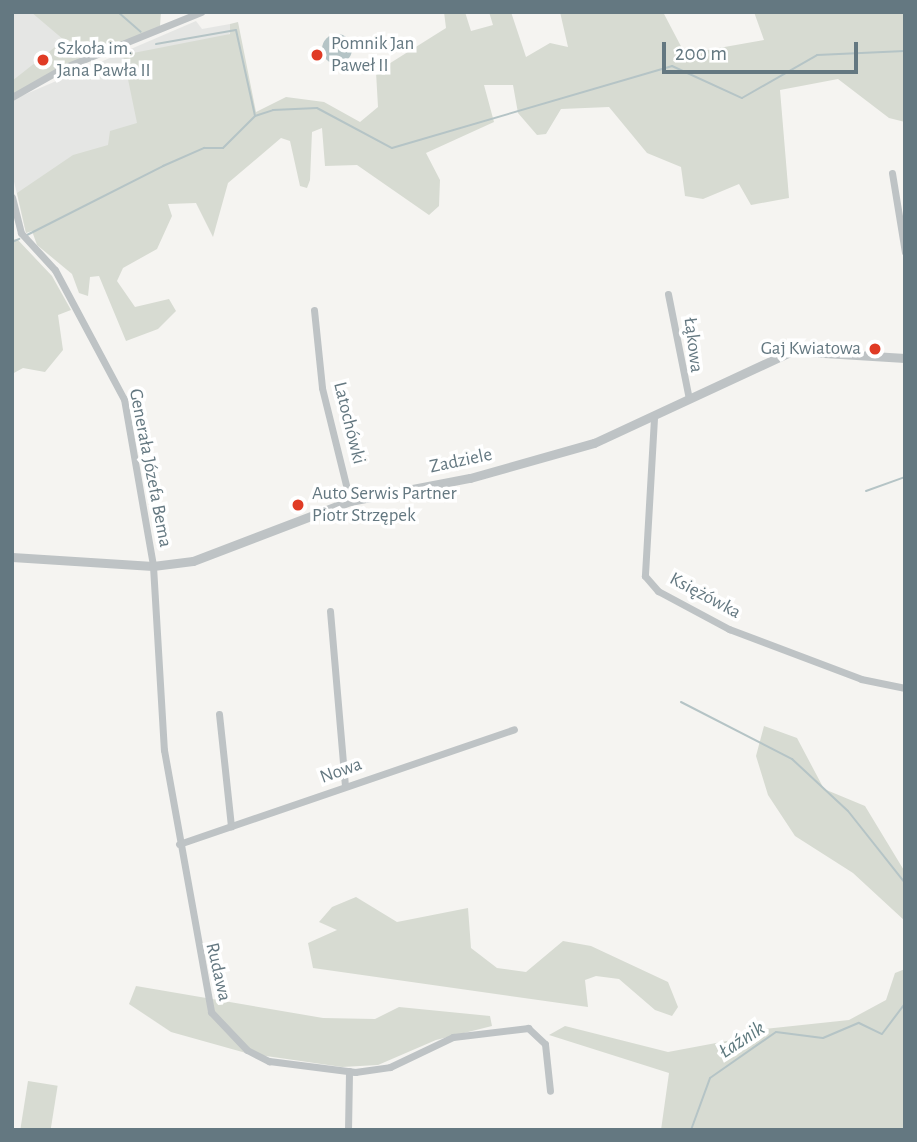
<!DOCTYPE html>
<meta charset="utf-8">
<style>
body{margin:0}
#map{position:relative;width:917px;height:1142px;overflow:hidden;background:#f5f4f1;font-family:"Alegreya Sans",sans-serif}
div>[style]{position:absolute}
.built>*{inset:0;background:#e5e6e4}
.green>*{inset:0;background:#d7dbd2;transform-origin:0 0}
.water>*{inset:0;background:#b5c4c6}
.round{border-radius:50%}
.stream>*{height:2px;margin:-1px;padding:0 1px;transform-origin:1px;border-radius:1px;background:#b5c4c6}
.minor>*{height:7px;margin:-3.5px;padding:0 3.5px;transform-origin:3.5px;border-radius:3.5px;background:#bec3c5}
.tertiary>*{height:9px;margin:-4.5px;padding:0 4.5px;transform-origin:4.5px;border-radius:4.5px;background:#bec3c5}
.dots>*{width:19px;height:19px;translate:-50% -50%;box-sizing:border-box;border:4px solid #fff;border-radius:50%}
span{translate:-50% -50%;white-space:nowrap;text-align:center;line-height:1.15;-webkit-text-stroke:7px #fff;paint-order:stroke}
.poi-label{font-size:19px;color:#647881}
.left{translate:0 -50%;text-align:left}
.right{translate:-100% -50%;text-align:right}
.street-label{font-size:19px;color:#647881}
.water-label{font-size:21px;color:#5f7a7f;font-style:italic}
.frame{position:absolute;inset:0;border:14px solid #647881;pointer-events:none}
.scale{position:absolute;left:662px;top:42px;width:196px;height:32px;box-sizing:border-box;border:4px solid #647881;border-top:0;padding-left:9px;font-size:21px;line-height:24px;white-space:nowrap;color:#647881;-webkit-text-stroke:5px #fff;paint-order:stroke}
</style>
<div id="map">
<div class="built">
<i style="clip-path:polygon(12px 12px,103px 12px,12px 85px)"></i>
<i style="clip-path:polygon(196px 21px,202px 29px,230px 24px,230px 33px,26px 233px,12px 173px,12px 100px)"></i>
</div>
<div class="green">
<i style="clip-path:polygon(31px 12px,161px 12px,160px 26px,12px 95px,12px 81px,64px 40px)"></i>
<i style="clip-path:polygon(444px 12px,465px 12px,471px 31px,493px 25px,489px 12px,511px 12px,526px 57px,550px 43px,568px 47px,560px 12px,663px 12px,685px 54px,764px 40px,754px 12px,905px 12px,905px 122px,889px 118px,838px 79px,780px 90px,789px 198px,751px 205px,739px 184px,703px 199px,685px 196px,681px 167px,647px 153px,609px 107px,561px 109px,546px 134px,537px 135px,518px 113px,513px 85px,484px 85px,494px 122px,426px 153px,440px 180px,439px 206px,429px 215px,357px 165px,325px 166px,322px 128px,312px 132px,310px 180px,307px 188px,300px 186px,290px 141px,281px 138px,228px 183px,213px 237px,196px 203px,168px 204px,172px 216px,157px 249px,123px 268px,117px 281px,135px 307px,169px 299px,176px 311px,158px 329px,126px 341px,99px 276px,90px 277px,88px 296px,79px 293px,72px 274px,37px 245px,32px 231px,26px 233px,17px 193px,73px 155px,108px 145px,110px 131px,137px 123px,123px 55px,230px 34px,230px 24px,238px 22px,256px 112px,286px 97px,324px 102px,360px 122px,378px 107px,376px 72px,446px 28px)"></i>
<i style="clip-path:polygon(17px 239px,52px 276px,71px 310px,58px 315px,63px 350px,45px 372px,23px 368px,12px 374px,12px 240px)"></i>
<i style="clip-path:polygon(764px 726px,797px 738px,824px 789px,865px 806px,905px 872px,905px 921px,853px 873px,795px 836px,768px 795px,756px 756px)"></i>
<i style="clip-path:polygon(356px 897px,397px 922px,468px 908px,471px 948px,497px 968px,526px 972px,563px 941px,591px 946px,668px 982px,678px 1007px,672px 1016px,655px 1010px,619px 979px,596px 976px,585px 980px,588px 1007px,313px 968px,308px 943px,337px 930px,319px 922px,332px 907px)"></i>
<i style="clip-path:polygon(905px 969px,905px 1130px,661px 1130px,669px 1073px,549px 1035px,565px 1026px,668px 1052px,748px 1037px,756px 1030px,849px 1020px,886px 1000px,895px 973px)"></i>
<i style="clip-path:polygon(136px 986px,323px 1018px,375px 1019px,399px 1007px,490px 1016px,492px 1026px,436px 1040px,378px 1065px,342px 1067px,246px 1053px,171px 1032px,129px 1004px)"></i>
<i style="left:28px;top:1081px;width:30px;height:49px;rotate:9deg"></i>
</div>
<div class="water">
<i class="round" style="left:322px;top:34px;width:30px;height:30px"></i>
</div>
<div class="stream">
<i style="left:118px;top:12px;width:30px;rotate:41deg"></i>
<i style="left:156px;top:44px;width:81px;rotate:-9.9deg"></i>
<i style="left:236px;top:30px;width:88px;rotate:77.5deg"></i>
<i style="left:27px;top:235px;width:153px;rotate:-26.9deg"></i>
<i style="left:163px;top:166px;width:45px;rotate:-23.7deg"></i>
<i style="left:204px;top:148px;width:19px"></i>
<i style="left:223px;top:148px;width:45px;rotate:-45deg"></i>
<i style="left:255px;top:116px;width:19px;rotate:-18deg"></i>
<i style="left:273px;top:110px;width:44px;rotate:-2.6deg"></i>
<i style="left:317px;top:108px;width:85px;rotate:28.1deg"></i>
<i style="left:392px;top:148px;width:292px;rotate:-16.3deg"></i>
<i style="left:672px;top:66px;width:77px;rotate:24.6deg"></i>
<i style="left:742px;top:98px;width:86px;rotate:-29.8deg"></i>
<i style="left:817px;top:55px;width:88px;rotate:-2.6deg"></i>
<i style="left:12px;top:242px;width:8px;rotate:-23deg"></i>
<i style="left:866px;top:491px;width:41px;rotate:-19.7deg"></i>
<i style="left:681px;top:702px;width:125px;rotate:27.2deg"></i>
<i style="left:792px;top:759px;width:76px;rotate:42.9deg"></i>
<i style="left:848px;top:811px;width:92px;rotate:51.6deg"></i>
<i style="left:691px;top:1130px;width:55px;rotate:-69.9deg"></i>
<i style="left:710px;top:1078px;width:80px;rotate:-34.9deg"></i>
<i style="left:776px;top:1032px;width:47px;rotate:7.3deg"></i>
<i style="left:823px;top:1038px;width:39px;rotate:-23deg"></i>
<i style="left:859px;top:1023px;width:25px;rotate:26deg"></i>
<i style="left:882px;top:1034px;width:39px;rotate:-53deg"></i>
</div>
<div class="minor">
<i style="left:12px;top:97px;width:59px;rotate:-29.6deg"></i>
<i style="left:63px;top:68px;width:149px;rotate:-22.1deg"></i>
<i style="left:892px;top:173px;width:80px;rotate:80.7deg"></i>
<i style="left:12px;top:197px;width:37px;rotate:76deg"></i>
<i style="left:21px;top:233px;width:50px;rotate:47.4deg"></i>
<i style="left:55px;top:270px;width:146px;rotate:61.9deg"></i>
<i style="left:124px;top:399px;width:169px;rotate:80.1deg"></i>
<i style="left:153px;top:566px;width:184px;rotate:86.6deg"></i>
<i style="left:164px;top:750px;width:266px;rotate:79.8deg"></i>
<i style="left:211px;top:1012px;width:52px;rotate:46.5deg"></i>
<i style="left:247px;top:1050px;width:25px;rotate:27deg"></i>
<i style="left:269px;top:1061px;width:87px;rotate:7.3deg"></i>
<i style="left:355px;top:1072px;width:35px;rotate:-8deg"></i>
<i style="left:390px;top:1067px;width:70px;rotate:-25.5deg"></i>
<i style="left:453px;top:1037px;width:76px;rotate:-6.8deg"></i>
<i style="left:528px;top:1028px;width:23px;rotate:43deg"></i>
<i style="left:545px;top:1044px;width:47px;rotate:83.9deg"></i>
<i style="left:668px;top:294px;width:107px;rotate:78.7deg"></i>
<i style="left:314px;top:310px;width:78px;rotate:84.1deg"></i>
<i style="left:322px;top:388px;width:116px;rotate:76.1deg"></i>
<i style="left:654px;top:418px;width:158px;rotate:93.3deg"></i>
<i style="left:645px;top:576px;width:20px;rotate:49deg"></i>
<i style="left:658px;top:591px;width:81px;rotate:28.2deg"></i>
<i style="left:729px;top:629px;width:141px;rotate:20.7deg"></i>
<i style="left:861px;top:679px;width:45px;rotate:11.6deg"></i>
<i style="left:330px;top:611px;width:176px;rotate:85.1deg"></i>
<i style="left:219px;top:714px;width:113px;rotate:83.9deg"></i>
<i style="left:179px;top:844px;width:354px;rotate:-18.9deg"></i>
<i style="left:348px;top:1130px;width:59px;rotate:-89deg"></i>
</div>
<div class="tertiary">
<i style="left:12px;top:557px;width:141px;rotate:3.7deg"></i>
<i style="left:153px;top:566px;width:40px;rotate:-7.1deg"></i>
<i style="left:193px;top:561px;width:168px;rotate:-20.9deg"></i>
<i style="left:350px;top:501px;width:122px;rotate:-10.9deg"></i>
<i style="left:470px;top:478px;width:129px;rotate:-15.8deg"></i>
<i style="left:594px;top:443px;width:218px;rotate:-24.9deg"></i>
<i style="left:792px;top:351px;width:113px;rotate:3.5deg"></i>
</div>
<div class="dots">
<i style="left:317px;top:55px;background:#e03b25"></i>
<i style="left:43px;top:60px;background:#e03b25"></i>
<i style="left:875px;top:349px;background:#e03b25"></i>
<i style="left:298px;top:505px;background:#e03b25"></i>
</div>
<div class="poi-label">
<span class="left" style="left:331px;top:55px">Pomnik Jan<br>Paweł II</span>
<span class="left" style="left:57px;top:60px">Szkoła im.<br>Jana Pawła II</span>
<span class="right" style="left:861px;top:349px">Gaj Kwiatowa</span>
<span class="left" style="left:312px;top:505px">Auto Serwis Partner<br>Piotr Strzępek</span>
</div>
<div class="street-label">
<span style="left:693px;top:345px;rotate:83deg">Łąkowa</span>
<span style="left:349px;top:423px;rotate:76deg">Latochówki</span>
<span style="left:461px;top:461px;rotate:-12deg">Zadziele</span>
<span style="left:150px;top:468px;rotate:79deg">Generała Józefa Bema</span>
<span style="left:705px;top:596px;rotate:28deg">Księżówka</span>
<span style="left:341px;top:771px;rotate:-20deg">Nowa</span>
<span style="left:218px;top:972px;rotate:77deg">Rudawa</span>
</div>
<div class="water-label">
<span style="left:742px;top:1040px;rotate:-33deg">Łaźnik</span>
</div>
<div class="frame"></div>
<div class="scale">200 m</div>
</div>
